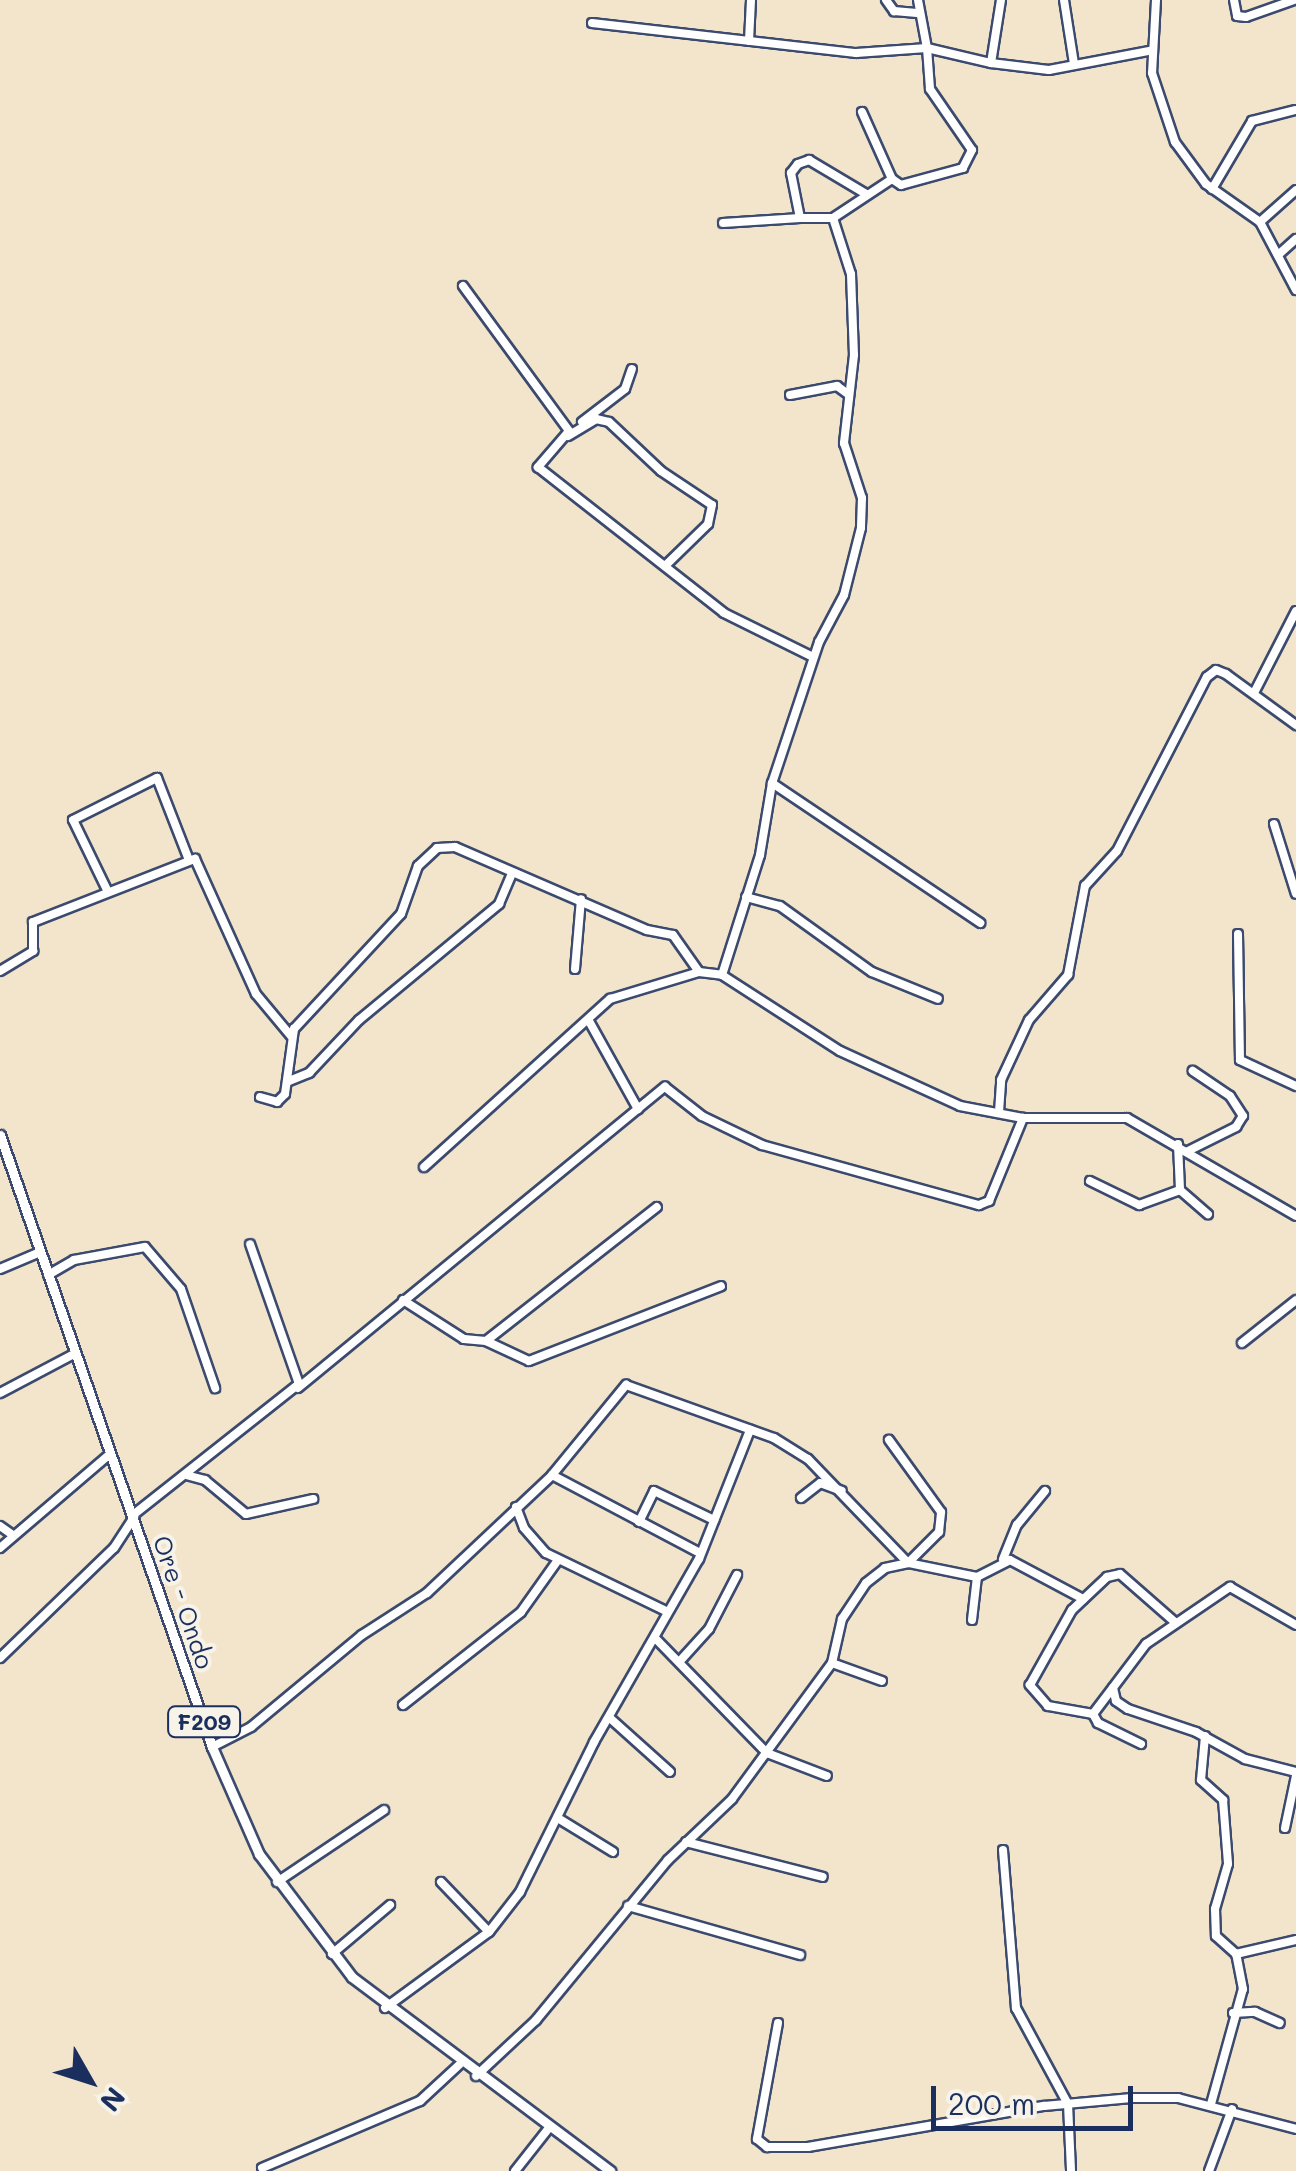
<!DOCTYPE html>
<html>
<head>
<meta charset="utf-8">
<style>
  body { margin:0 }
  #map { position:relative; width:1296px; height:2171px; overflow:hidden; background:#f2e5cc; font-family:Mali,sans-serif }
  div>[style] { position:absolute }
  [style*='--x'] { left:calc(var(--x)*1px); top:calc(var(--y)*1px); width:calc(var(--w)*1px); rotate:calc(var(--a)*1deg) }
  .roads { filter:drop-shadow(2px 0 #3b4a6e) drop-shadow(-2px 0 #3b4a6e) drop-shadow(0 2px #3b4a6e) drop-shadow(0 -2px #3b4a6e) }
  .minor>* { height:8px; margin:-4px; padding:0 4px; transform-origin:4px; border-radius:4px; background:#fff }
  .major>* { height:9px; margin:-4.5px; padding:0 4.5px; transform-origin:4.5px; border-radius:4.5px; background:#fff }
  span { translate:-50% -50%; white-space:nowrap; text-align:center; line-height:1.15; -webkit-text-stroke:8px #f7f3e8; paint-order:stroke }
  .shield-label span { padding:2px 8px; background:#f7f3e8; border:2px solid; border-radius:8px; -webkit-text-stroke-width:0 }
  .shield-label { font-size:22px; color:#1b2f5e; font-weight:700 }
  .street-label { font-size:25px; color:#1b2f5e }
  .north { position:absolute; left:40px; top:2031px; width:100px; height:100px; -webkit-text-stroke:8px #f7f3e8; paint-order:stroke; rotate:129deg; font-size:28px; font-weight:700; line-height:40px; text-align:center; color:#1b2f5e }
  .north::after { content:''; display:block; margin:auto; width:35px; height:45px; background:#1b2f5e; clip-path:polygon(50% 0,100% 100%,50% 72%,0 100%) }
  .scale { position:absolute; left:931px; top:2086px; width:202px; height:45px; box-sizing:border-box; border:5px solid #1b2f5e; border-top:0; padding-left:12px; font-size:30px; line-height:35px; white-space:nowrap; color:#1b2f5e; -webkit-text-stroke:8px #f7f3e8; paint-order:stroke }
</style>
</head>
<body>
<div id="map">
  <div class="roads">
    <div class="minor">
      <i style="--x:886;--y:0;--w:14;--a:54"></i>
      <i style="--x:894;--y:11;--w:23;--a:5"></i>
      <i style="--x:918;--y:0;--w:49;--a:79.4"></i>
      <i style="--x:927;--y:48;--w:66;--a:13.2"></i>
      <i style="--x:991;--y:63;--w:58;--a:6.9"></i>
      <i style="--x:1049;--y:70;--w:102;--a:-10.8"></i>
      <i style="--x:1064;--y:0;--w:65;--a:81.1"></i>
      <i style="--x:1156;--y:0;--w:73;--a:93.1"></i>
      <i style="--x:1152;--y:73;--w:73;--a:71.6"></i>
      <i style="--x:1175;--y:142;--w:52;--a:53.6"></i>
      <i style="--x:1206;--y:184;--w:66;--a:35.1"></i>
      <i style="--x:1260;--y:222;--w:77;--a:62.1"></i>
      <i style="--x:1234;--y:0;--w:16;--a:79"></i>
      <i style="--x:1237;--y:16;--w:9;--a:6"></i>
      <i style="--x:1246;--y:17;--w:51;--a:-19.5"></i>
      <i style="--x:592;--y:23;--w:266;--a:6.5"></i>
      <i style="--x:856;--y:53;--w:71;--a:-4"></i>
      <i style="--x:927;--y:48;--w:41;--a:85.8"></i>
      <i style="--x:930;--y:89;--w:74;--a:55.5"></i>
      <i style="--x:972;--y:150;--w:20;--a:117"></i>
      <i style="--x:963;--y:168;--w:64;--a:164.7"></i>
      <i style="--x:901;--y:185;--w:11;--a:-146"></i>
      <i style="--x:892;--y:179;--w:71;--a:146.5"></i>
      <i style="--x:833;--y:218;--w:59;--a:72.2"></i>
      <i style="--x:851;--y:274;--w:81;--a:87.9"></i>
      <i style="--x:854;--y:355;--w:89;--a:96.5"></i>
      <i style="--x:844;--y:443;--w:58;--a:71.9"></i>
      <i style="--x:862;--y:498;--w:30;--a:92"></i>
      <i style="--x:861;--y:528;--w:69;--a:104.2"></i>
      <i style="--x:844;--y:595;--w:53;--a:118"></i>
      <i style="--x:819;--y:642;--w:149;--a:108.4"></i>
      <i style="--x:772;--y:783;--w:251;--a:33.9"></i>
      <i style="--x:749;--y:41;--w:41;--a:-87.2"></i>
      <i style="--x:991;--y:63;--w:64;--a:-81"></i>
      <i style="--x:862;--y:112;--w:73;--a:65.9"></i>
      <i style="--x:1212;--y:189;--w:79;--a:-59.5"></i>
      <i style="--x:1252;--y:121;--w:44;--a:-14.3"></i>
      <i style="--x:833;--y:218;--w:33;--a:180"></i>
      <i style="--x:800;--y:218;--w:46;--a:-101.3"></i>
      <i style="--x:791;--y:173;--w:11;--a:-52"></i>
      <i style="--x:798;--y:164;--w:12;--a:-20"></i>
      <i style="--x:809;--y:160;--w:66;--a:30.8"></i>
      <i style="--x:1260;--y:222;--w:48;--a:-41.6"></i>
      <i style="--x:723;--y:223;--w:77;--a:-3.7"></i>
      <i style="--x:1278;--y:255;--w:24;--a:-42"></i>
      <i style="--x:463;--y:286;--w:180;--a:53.8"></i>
      <i style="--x:569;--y:431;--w:48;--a:130.7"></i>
      <i style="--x:538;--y:467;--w:236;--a:38.1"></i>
      <i style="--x:724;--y:613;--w:99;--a:26.3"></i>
      <i style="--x:790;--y:395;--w:48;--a:-10.8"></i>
      <i style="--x:837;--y:386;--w:14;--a:36"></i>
      <i style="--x:582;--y:422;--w:54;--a:-37.5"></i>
      <i style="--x:625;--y:389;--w:21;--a:-71"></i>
      <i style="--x:568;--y:436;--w:33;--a:-31"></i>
      <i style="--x:596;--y:419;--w:13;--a:13"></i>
      <i style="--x:609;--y:422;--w:71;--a:43.3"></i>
      <i style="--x:661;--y:471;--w:61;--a:33.7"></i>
      <i style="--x:712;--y:505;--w:19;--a:102"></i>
      <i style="--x:708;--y:524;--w:60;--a:135.7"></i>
      <i style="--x:1254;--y:693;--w:92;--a:-62.9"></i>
      <i style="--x:1274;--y:824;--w:73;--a:72.6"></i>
      <i style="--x:108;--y:892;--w:80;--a:-115.9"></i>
      <i style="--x:73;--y:820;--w:94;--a:-26.6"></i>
      <i style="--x:157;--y:778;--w:88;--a:68.7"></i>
      <i style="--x:746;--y:897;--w:35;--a:15"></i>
      <i style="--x:780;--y:906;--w:113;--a:35.7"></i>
      <i style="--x:872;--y:972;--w:71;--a:22.2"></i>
      <i style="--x:1238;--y:934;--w:126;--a:89.1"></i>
      <i style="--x:1240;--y:1060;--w:62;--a:24.9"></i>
      <i style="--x:575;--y:969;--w:70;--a:-85.1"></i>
      <i style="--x:0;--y:971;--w:39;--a:-31"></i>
      <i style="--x:33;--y:951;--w:29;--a:-90"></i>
      <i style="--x:33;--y:922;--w:174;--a:-21.3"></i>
      <i style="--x:195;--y:859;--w:148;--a:65.7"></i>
      <i style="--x:256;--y:994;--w:55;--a:50.2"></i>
      <i style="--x:722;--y:975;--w:126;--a:-72.4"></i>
      <i style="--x:760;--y:855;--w:73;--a:-80.5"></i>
      <i style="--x:589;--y:1021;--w:101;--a:60.9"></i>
      <i style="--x:289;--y:1081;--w:22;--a:-22"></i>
      <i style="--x:309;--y:1073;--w:73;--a:-46.7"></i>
      <i style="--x:359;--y:1020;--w:182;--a:-39.6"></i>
      <i style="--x:499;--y:904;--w:33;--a:-67"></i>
      <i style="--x:260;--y:1097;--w:18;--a:16"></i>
      <i style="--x:277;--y:1102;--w:11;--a:-45"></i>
      <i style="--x:285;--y:1094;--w:66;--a:-82.1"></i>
      <i style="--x:294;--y:1029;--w:157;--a:-47.1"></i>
      <i style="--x:401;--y:914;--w:51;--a:-70.5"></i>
      <i style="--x:418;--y:866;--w:26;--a:-43"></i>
      <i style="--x:437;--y:848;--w:18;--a:-3"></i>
      <i style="--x:455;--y:847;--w:209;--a:23.4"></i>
      <i style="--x:647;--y:930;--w:26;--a:11"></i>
      <i style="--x:673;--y:935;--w:45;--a:54.9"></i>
      <i style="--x:999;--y:1112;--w:32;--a:-86"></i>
      <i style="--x:1001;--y:1080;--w:66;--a:-65"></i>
      <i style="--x:1029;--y:1020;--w:60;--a:-49.1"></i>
      <i style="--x:1068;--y:975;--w:91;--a:-79.2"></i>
      <i style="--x:1085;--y:886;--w:47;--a:-47.6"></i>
      <i style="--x:1117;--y:851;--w:196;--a:-62.7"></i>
      <i style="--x:1207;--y:677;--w:11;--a:-38"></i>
      <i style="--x:1216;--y:670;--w:11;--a:22"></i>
      <i style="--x:1226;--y:674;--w:87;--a:36.1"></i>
      <i style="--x:1178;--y:1144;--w:46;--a:87.5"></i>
      <i style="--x:1180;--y:1190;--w:37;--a:41"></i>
      <i style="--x:1188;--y:1151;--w:54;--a:-26.6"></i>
      <i style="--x:1236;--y:1127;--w:13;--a:-58"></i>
      <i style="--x:1243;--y:1116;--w:24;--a:-123"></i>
      <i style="--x:1230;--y:1096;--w:45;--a:-146"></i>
      <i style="--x:424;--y:1167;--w:251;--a:-42.1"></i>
      <i style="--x:610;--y:999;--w:93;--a:-16.9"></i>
      <i style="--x:699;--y:972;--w:23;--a:7"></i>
      <i style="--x:722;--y:975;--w:140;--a:32.8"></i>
      <i style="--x:840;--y:1051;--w:132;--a:24.6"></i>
      <i style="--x:960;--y:1106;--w:64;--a:10.8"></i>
      <i style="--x:1023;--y:1118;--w:104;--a:0"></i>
      <i style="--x:1127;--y:1118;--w:195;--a:30.1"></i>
      <i style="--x:1090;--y:1181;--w:55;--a:26.1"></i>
      <i style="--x:1139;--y:1205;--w:44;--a:-20.1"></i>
      <i style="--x:0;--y:1269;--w:43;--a:-23"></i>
      <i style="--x:48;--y:1275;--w:30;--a:-30"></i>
      <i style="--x:74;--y:1260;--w:72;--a:-10.4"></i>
      <i style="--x:145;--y:1247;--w:55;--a:49.4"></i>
      <i style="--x:181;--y:1289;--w:105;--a:71"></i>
      <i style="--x:403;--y:1300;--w:72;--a:32.6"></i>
      <i style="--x:464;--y:1339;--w:22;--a:5"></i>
      <i style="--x:486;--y:1341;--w:217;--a:-38.1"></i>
      <i style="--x:486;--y:1341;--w:47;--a:24.9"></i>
      <i style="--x:529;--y:1361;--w:206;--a:-21.3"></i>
      <i style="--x:1242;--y:1343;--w:69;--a:-38.5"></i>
      <i style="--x:298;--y:1388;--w:475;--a:-39.4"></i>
      <i style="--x:665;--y:1087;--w:47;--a:38.1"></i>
      <i style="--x:702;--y:1116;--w:67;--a:25.8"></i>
      <i style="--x:762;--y:1145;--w:225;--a:15.5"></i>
      <i style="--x:979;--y:1205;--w:11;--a:-22"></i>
      <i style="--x:989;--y:1201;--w:90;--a:-67.7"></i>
      <i style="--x:0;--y:1393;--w:86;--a:-27.8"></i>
      <i style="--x:186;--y:1475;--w:20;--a:15"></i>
      <i style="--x:205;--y:1480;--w:53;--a:39.7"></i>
      <i style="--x:246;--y:1514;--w:69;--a:-12.6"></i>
      <i style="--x:552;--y:1475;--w:167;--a:27.8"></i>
      <i style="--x:801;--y:1498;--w:24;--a:-38"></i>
      <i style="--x:820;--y:1483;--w:23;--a:20"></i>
      <i style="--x:516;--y:1507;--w:22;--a:69"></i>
      <i style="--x:524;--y:1528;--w:33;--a:49"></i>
      <i style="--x:546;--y:1553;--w:133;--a:25.8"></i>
      <i style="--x:133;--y:1515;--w:211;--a:-38.3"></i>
      <i style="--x:299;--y:1384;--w:148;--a:-109.3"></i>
      <i style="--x:639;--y:1522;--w:34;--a:-64"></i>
      <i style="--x:654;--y:1491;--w:67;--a:25.8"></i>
      <i style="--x:0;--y:1526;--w:16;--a:35"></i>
      <i style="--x:0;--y:1548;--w:145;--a:-40.5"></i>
      <i style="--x:1003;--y:1559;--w:37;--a:-68"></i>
      <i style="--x:1017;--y:1525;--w:44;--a:-50.5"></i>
      <i style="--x:977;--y:1577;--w:37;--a:-27"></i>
      <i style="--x:1010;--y:1560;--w:83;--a:28.1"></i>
      <i style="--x:972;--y:1620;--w:43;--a:-83.4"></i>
      <i style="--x:657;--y:1640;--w:158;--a:45.8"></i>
      <i style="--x:767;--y:1753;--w:64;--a:21"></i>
      <i style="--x:0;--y:1658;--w:158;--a:-44"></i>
      <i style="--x:114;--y:1548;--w:37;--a:-57"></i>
      <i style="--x:680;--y:1661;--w:43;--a:-47.8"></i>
      <i style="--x:709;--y:1629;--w:61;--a:-62.6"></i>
      <i style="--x:832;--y:1663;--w:53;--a:19.8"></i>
      <i style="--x:1113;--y:1688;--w:13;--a:77"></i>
      <i style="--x:1116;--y:1701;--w:14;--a:34"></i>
      <i style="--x:1128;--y:1709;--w:72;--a:18.7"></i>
      <i style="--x:1196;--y:1732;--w:56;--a:28.9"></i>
      <i style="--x:1245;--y:1759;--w:53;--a:14.3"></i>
      <i style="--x:403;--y:1705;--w:150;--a:-38.2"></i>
      <i style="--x:521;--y:1612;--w:64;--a:-54.6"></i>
      <i style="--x:1093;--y:1714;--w:46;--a:-169.9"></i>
      <i style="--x:1048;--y:1706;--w:28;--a:-131"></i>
      <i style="--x:1030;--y:1685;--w:86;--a:-60.8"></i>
      <i style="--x:1072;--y:1610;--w:48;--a:-43.3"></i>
      <i style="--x:1107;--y:1577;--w:13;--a:-13"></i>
      <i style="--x:1120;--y:1574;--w:74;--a:41.2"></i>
      <i style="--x:611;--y:1719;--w:79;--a:41.9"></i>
      <i style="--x:1205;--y:1736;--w:44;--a:95.2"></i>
      <i style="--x:1201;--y:1780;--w:30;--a:42"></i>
      <i style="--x:1223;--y:1800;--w:64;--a:85.5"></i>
      <i style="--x:1228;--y:1864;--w:47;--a:106.1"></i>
      <i style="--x:1215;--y:1909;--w:27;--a:88"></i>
      <i style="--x:1216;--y:1936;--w:27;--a:42"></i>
      <i style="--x:1236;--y:1954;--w:62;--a:-13.1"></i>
      <i style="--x:1141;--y:1744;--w:48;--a:-154"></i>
      <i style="--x:1098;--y:1723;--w:10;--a:-119"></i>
      <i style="--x:1093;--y:1714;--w:88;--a:-52.9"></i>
      <i style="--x:1146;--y:1644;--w:102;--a:-34.2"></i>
      <i style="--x:1230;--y:1587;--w:76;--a:29.9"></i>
      <i style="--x:212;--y:1747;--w:44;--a:-27.1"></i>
      <i style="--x:251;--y:1727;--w:144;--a:-39.7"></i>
      <i style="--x:362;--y:1635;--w:77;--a:-32.9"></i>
      <i style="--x:427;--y:1593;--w:172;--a:-43.3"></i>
      <i style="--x:552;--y:1475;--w:117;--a:-50.6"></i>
      <i style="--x:626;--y:1385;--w:157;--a:19.7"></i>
      <i style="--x:774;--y:1438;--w:40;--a:32"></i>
      <i style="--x:808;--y:1459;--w:144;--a:46.1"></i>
      <i style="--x:908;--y:1563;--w:44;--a:-45"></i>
      <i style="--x:939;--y:1532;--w:20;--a:-84"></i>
      <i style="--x:941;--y:1512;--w:89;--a:-125.8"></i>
      <i style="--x:561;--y:1820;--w:61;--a:31.6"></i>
      <i style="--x:1285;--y:1828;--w:53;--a:-78.1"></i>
      <i style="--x:686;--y:1842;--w:141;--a:14.3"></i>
      <i style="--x:1003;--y:1850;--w:159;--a:85.3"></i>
      <i style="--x:1016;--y:2008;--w:109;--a:61.6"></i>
      <i style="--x:1068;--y:2104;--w:67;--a:87.4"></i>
      <i style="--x:277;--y:1882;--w:129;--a:-33.9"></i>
      <i style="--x:441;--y:1882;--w:69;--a:46.2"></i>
      <i style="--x:628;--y:1906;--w:179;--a:15.9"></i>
      <i style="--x:332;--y:1954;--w:76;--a:-40.2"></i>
      <i style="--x:385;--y:2008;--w:129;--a:-36.2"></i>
      <i style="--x:489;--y:1932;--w:51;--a:-52.2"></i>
      <i style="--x:520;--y:1892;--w:167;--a:-63.7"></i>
      <i style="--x:594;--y:1742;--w:211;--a:-60.2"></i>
      <i style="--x:699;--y:1559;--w:139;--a:-68.4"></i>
      <i style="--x:1233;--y:2013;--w:22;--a:-3"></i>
      <i style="--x:1255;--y:2012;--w:27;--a:24"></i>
      <i style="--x:778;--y:2023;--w:118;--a:100.3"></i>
      <i style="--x:757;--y:2139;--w:13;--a:39"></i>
      <i style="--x:767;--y:2147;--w:41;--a:0"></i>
      <i style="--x:808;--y:2147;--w:240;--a:-9.9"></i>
      <i style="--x:1044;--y:2106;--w:88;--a:-5.2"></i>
      <i style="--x:1132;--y:2098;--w:46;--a:0"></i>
      <i style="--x:1178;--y:2098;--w:122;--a:14.7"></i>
      <i style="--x:476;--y:2076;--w:82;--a:-43"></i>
      <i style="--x:536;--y:2020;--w:207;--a:-50.5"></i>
      <i style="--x:668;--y:1860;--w:88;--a:-43.6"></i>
      <i style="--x:732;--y:1799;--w:169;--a:-53.7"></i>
      <i style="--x:832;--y:1663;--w:45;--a:-77.2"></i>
      <i style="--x:842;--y:1619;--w:43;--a:-56.3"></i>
      <i style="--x:866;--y:1583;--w:24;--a:-38"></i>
      <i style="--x:885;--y:1568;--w:24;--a:-12"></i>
      <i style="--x:908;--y:1563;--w:70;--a:11.5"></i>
      <i style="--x:1211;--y:2104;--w:119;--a:-74.5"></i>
      <i style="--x:1243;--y:1989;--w:36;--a:-101"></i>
      <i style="--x:262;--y:2168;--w:172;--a:-23"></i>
      <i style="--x:420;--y:2101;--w:54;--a:-42.8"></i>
      <i style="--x:515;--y:2171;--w:55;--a:-51.7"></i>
      <i style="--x:1209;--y:2171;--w:66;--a:-69.6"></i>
    </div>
    <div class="major">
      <i style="--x:0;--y:1135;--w:648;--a:70.89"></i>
      <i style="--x:212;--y:1747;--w:117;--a:66.3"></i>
      <i style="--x:259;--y:1854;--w:154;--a:52.9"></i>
      <i style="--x:352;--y:1977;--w:323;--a:36.9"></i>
    </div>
  </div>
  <div class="shield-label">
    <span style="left:204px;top:1722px">F209</span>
  </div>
  <div class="street-label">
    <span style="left:184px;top:1602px;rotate:71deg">Ore - Ondo</span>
  </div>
  <div class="north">N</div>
  <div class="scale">200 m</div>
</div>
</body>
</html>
